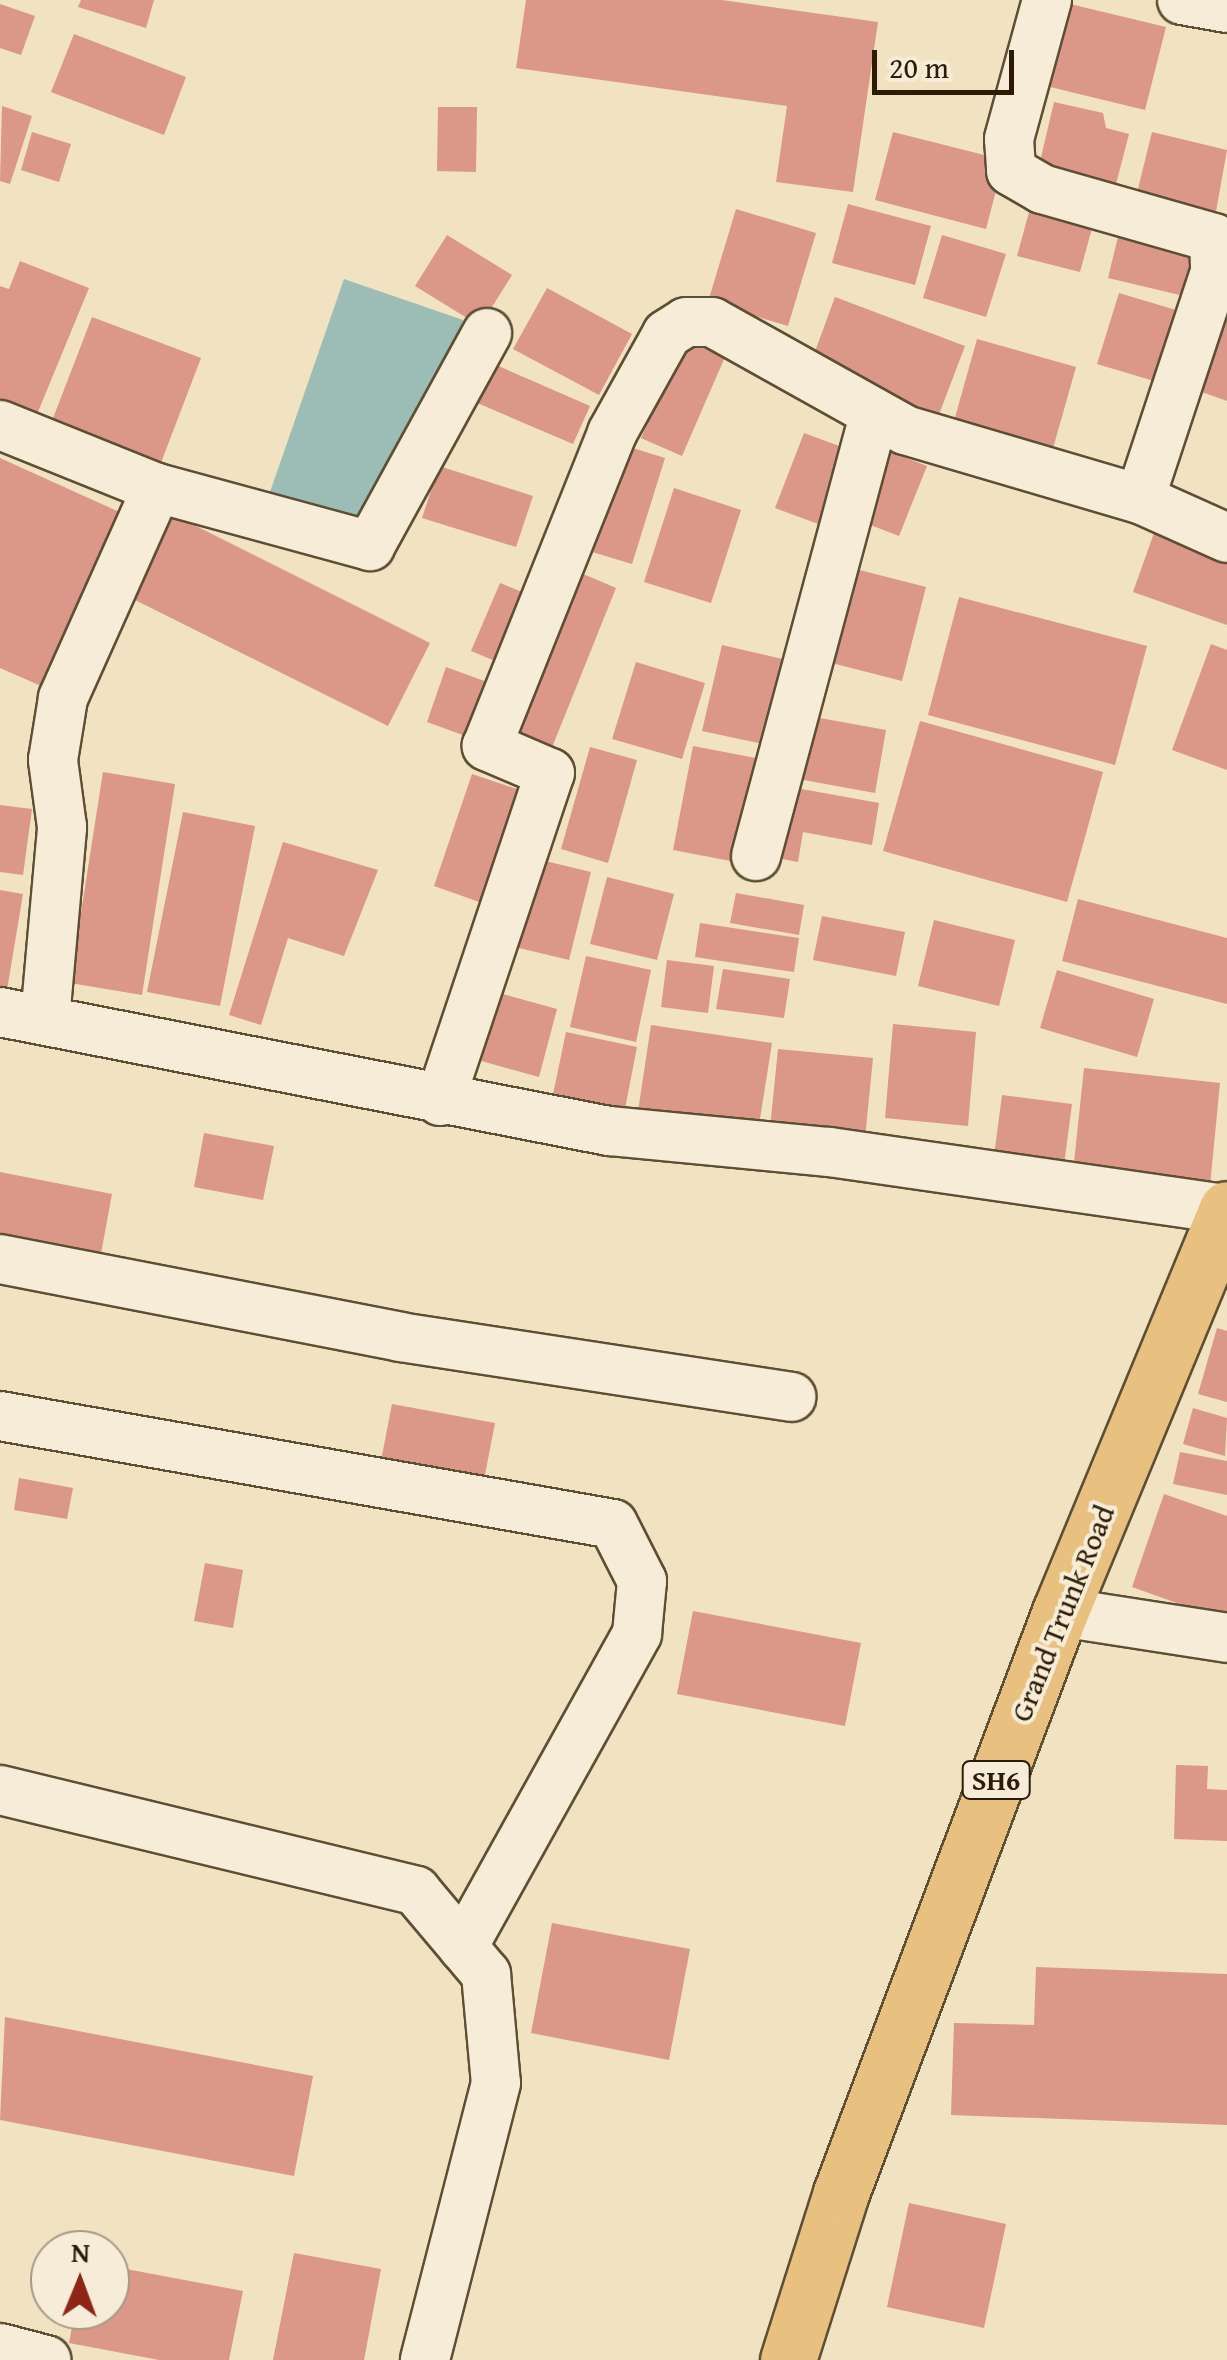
<!DOCTYPE html>
<html>
<head>
<meta charset="utf-8">
<style>
  body { margin:0 }
  #map { position:relative; width:1227px; height:2360px; overflow:hidden; background:#f1e2c1; font-family:"Gentium Book Plus",serif }
  div>[style] { position:absolute }
  [style*='--x'] { left:calc(var(--x)*1px); top:calc(var(--y)*1px); width:calc(var(--w)*1px); rotate:calc(var(--a)*1deg) }
  .water>* { inset:0; background:#9bbdb5 }
  .building>* { inset:0; background:#db9788 }
  .roads { filter:drop-shadow(2px 0 #5e4e34) drop-shadow(-2px 0 #5e4e34) drop-shadow(0 2px #5e4e34) drop-shadow(0 -2px #5e4e34) }
  .minor>* { height:48px; margin:-24px; padding:0 24px; transform-origin:24px; border-radius:24px; background:#f6ecd7 }
  .primary>* { height:55px; margin:-27.5px; padding:0 27.5px; transform-origin:27.5px; border-radius:27.5px; background:#e8c180 }
  span { translate:-50% -50%; white-space:nowrap; text-align:center; line-height:1.15; -webkit-text-stroke:8px #f6ecd7; paint-order:stroke }
  .shield-label span { padding:2px 8px; background:#f6ecd7; border:2px solid; border-radius:8px; -webkit-text-stroke-width:0 }
  .shield-label { font-size:28px; color:#2d1c05; font-weight:700 }
  .street-label { font-size:30px; color:#2d1c05 }
  .north { position:absolute; left:30px; top:2230px; width:100px; height:100px; box-sizing:border-box; background:#f6ecd7; border:2px solid #a69983; border-radius:50%; rotate:1deg; font-size:28px; font-weight:700; line-height:40px; text-align:center; color:#2d1c05 }
  .north::after { content:''; display:block; margin:auto; width:35px; height:45px; background:#8f2418; clip-path:polygon(50% 0,100% 100%,50% 72%,0 100%) }
  .scale { position:absolute; left:872px; top:50px; width:142px; height:45px; box-sizing:border-box; border:5px solid #2d1c05; border-top:0; padding-left:12px; font-size:30px; line-height:35px; white-space:nowrap; color:#2d1c05; -webkit-text-stroke:8px #f6ecd7; paint-order:stroke }
</style>
</head>
<body>
<div id="map">
  <div class="water">
    <i style="clip-path:polygon(344px 279px,463px 320px,405px 497px,359px 532px,261px 518px)"></i>
  </div>
  <div class="building">
    <i style="clip-path:polygon(81px 0,154px 0,146px 28px,78px 7px)"></i>
    <i style="clip-path:polygon(526px 0,722px 0,878px 22px,853px 192px,776px 182px,787px 106px,516px 68px)"></i>
    <i style="clip-path:polygon(1066px 3px,1166px 27px,1145px 110px,1046px 86px)"></i>
    <i style="clip-path:polygon(0 4px,35px 16px,21px 55px,0 48px)"></i>
    <i style="clip-path:polygon(74px 34px,186px 77px,164px 135px,51px 92px)"></i>
    <i style="clip-path:polygon(1054px 102px,1103px 113px,1106px 128px,1129px 134px,1115px 188px,1038px 170px)"></i>
    <i style="clip-path:polygon(2px 106px,32px 116px,10px 184px,0 181px)"></i>
    <i style="clip-path:polygon(438px 107px,477px 107px,476px 172px,437px 171px)"></i>
    <i style="clip-path:polygon(32px 132px,71px 144px,59px 182px,21px 170px)"></i>
    <i style="clip-path:polygon(893px 132px,1004px 160px,986px 229px,875px 200px)"></i>
    <i style="clip-path:polygon(1152px 132px,1227px 150px,1215px 217px,1136px 197px)"></i>
    <i style="clip-path:polygon(848px 204px,931px 226px,915px 285px,832px 263px)"></i>
    <i style="clip-path:polygon(1031px 205px,1094px 221px,1080px 272px,1017px 256px)"></i>
    <i style="clip-path:polygon(736px 209px,816px 233px,788px 326px,708px 302px)"></i>
    <i style="clip-path:polygon(1122px 220px,1199px 239px,1184px 296px,1108px 278px)"></i>
    <i style="clip-path:polygon(447px 235px,512px 275px,480px 326px,415px 286px)"></i>
    <i style="clip-path:polygon(942px 235px,1006px 254px,986px 317px,923px 298px)"></i>
    <i style="clip-path:polygon(20px 261px,89px 288px,33px 424px,0 411px,0 286px,9px 289px)"></i>
    <i style="clip-path:polygon(547px 288px,632px 334px,599px 395px,513px 349px)"></i>
    <i style="clip-path:polygon(1119px 293px,1186px 313px,1164px 384px,1097px 364px)"></i>
    <i style="clip-path:polygon(835px 297px,965px 346px,935px 425px,806px 376px)"></i>
    <i style="clip-path:polygon(1227px 299px,1227px 401px,1185px 386px)"></i>
    <i style="clip-path:polygon(92px 317px,201px 358px,154px 481px,45px 439px)"></i>
    <i style="clip-path:polygon(688px 333px,728px 350px,682px 456px,641px 438px)"></i>
    <i style="clip-path:polygon(977px 339px,1076px 367px,1048px 466px,949px 439px)"></i>
    <i style="clip-path:polygon(478px 357px,590px 406px,573px 444px,461px 396px)"></i>
    <i style="clip-path:polygon(804px 433px,850px 450px,821px 525px,775px 508px)"></i>
    <i style="clip-path:polygon(623px 445px,665px 458px,632px 564px,589px 551px)"></i>
    <i style="clip-path:polygon(877px 447px,927px 466px,899px 536px,850px 517px)"></i>
    <i style="clip-path:polygon(0 458px,126px 515px,48px 689px,0 668px)"></i>
    <i style="clip-path:polygon(439px 466px,533px 496px,516px 547px,422px 518px)"></i>
    <i style="clip-path:polygon(674px 488px,741px 510px,711px 603px,644px 582px)"></i>
    <i style="clip-path:polygon(170px 513px,430px 643px,388px 726px,129px 597px)"></i>
    <i style="clip-path:polygon(1154px 533px,1227px 559px,1227px 625px,1133px 592px)"></i>
    <i style="clip-path:polygon(844px 566px,926px 587px,902px 681px,820px 660px)"></i>
    <i style="clip-path:polygon(574px 570px,616px 588px,549px 755px,513px 738px)"></i>
    <i style="clip-path:polygon(500px 583px,534px 597px,505px 665px,471px 651px)"></i>
    <i style="clip-path:polygon(959px 597px,1147px 646px,1115px 765px,928px 715px)"></i>
    <i style="clip-path:polygon(1211px 644px,1227px 650px,1227px 770px,1172px 750px)"></i>
    <i style="clip-path:polygon(722px 645px,787px 660px,768px 745px,702px 731px)"></i>
    <i style="clip-path:polygon(636px 662px,705px 683px,682px 759px,612px 739px)"></i>
    <i style="clip-path:polygon(446px 667px,498px 686px,479px 741px,427px 722px)"></i>
    <i style="clip-path:polygon(798px 714px,886px 730px,875px 793px,787px 777px)"></i>
    <i style="clip-path:polygon(920px 721px,1103px 772px,1067px 902px,883px 851px)"></i>
    <i style="clip-path:polygon(693px 746px,761px 759px,741px 863px,673px 850px)"></i>
    <i style="clip-path:polygon(590px 747px,637px 760px,608px 863px,561px 849px)"></i>
    <i style="clip-path:polygon(103px 772px,175px 784px,142px 995px,70px 983px)"></i>
    <i style="clip-path:polygon(472px 774px,523px 791px,485px 904px,434px 886px)"></i>
    <i style="clip-path:polygon(785px 786px,879px 803px,872px 845px,803px 832px,798px 862px,772px 857px)"></i>
    <i style="clip-path:polygon(0 805px,32px 809px,23px 875px,0 872px)"></i>
    <i style="clip-path:polygon(183px 812px,255px 826px,220px 1006px,147px 992px)"></i>
    <i style="clip-path:polygon(283px 842px,378px 870px,344px 956px,288px 938px,261px 1025px,229px 1015px)"></i>
    <i style="clip-path:polygon(537px 859px,591px 872px,569px 960px,515px 947px)"></i>
    <i style="clip-path:polygon(607px 877px,674px 894px,657px 960px,590px 944px)"></i>
    <i style="clip-path:polygon(0 890px,23px 894px,5px 1002px,0 1001px)"></i>
    <i style="clip-path:polygon(736px 893px,804px 905px,799px 935px,730px 923px)"></i>
    <i style="clip-path:polygon(1078px 899px,1227px 938px,1227px 1004px,1062px 961px)"></i>
    <i style="clip-path:polygon(822px 916px,905px 932px,896px 976px,813px 960px)"></i>
    <i style="clip-path:polygon(934px 920px,1015px 940px,999px 1006px,918px 986px)"></i>
    <i style="clip-path:polygon(700px 923px,799px 938px,794px 972px,695px 957px)"></i>
    <i style="clip-path:polygon(586px 956px,651px 970px,636px 1042px,570px 1027px)"></i>
    <i style="clip-path:polygon(667px 960px,714px 966px,708px 1013px,661px 1007px)"></i>
    <i style="clip-path:polygon(723px 969px,790px 979px,784px 1018px,716px 1009px)"></i>
    <i style="clip-path:polygon(1057px 970px,1154px 999px,1137px 1057px,1040px 1028px)"></i>
    <i style="clip-path:polygon(485px 989px,557px 1009px,539px 1077px,467px 1057px)"></i>
    <i style="clip-path:polygon(893px 1024px,976px 1032px,968px 1126px,885px 1118px)"></i>
    <i style="clip-path:polygon(651px 1025px,772px 1043px,756px 1144px,636px 1125px)"></i>
    <i style="clip-path:polygon(566px 1032px,637px 1047px,623px 1119px,551px 1104px)"></i>
    <i style="clip-path:polygon(778px 1049px,873px 1058px,864px 1148px,769px 1138px)"></i>
    <i style="clip-path:polygon(1084px 1068px,1220px 1083px,1210px 1186px,1073px 1172px)"></i>
    <i style="clip-path:polygon(1002px 1095px,1072px 1104px,1064px 1165px,994px 1156px)"></i>
    <i style="clip-path:polygon(204px 1133px,274px 1146px,263px 1200px,194px 1187px)"></i>
    <i style="clip-path:polygon(0 1172px,112px 1194px,100px 1259px,0 1240px)"></i>
    <i style="clip-path:polygon(1217px 1328px,1227px 1331px,1227px 1402px,1198px 1394px)"></i>
    <i style="clip-path:polygon(392px 1404px,495px 1423px,483px 1485px,380px 1466px)"></i>
    <i style="clip-path:polygon(1193px 1408px,1227px 1418px,1225px 1456px,1183px 1444px)"></i>
    <i style="clip-path:polygon(1180px 1452px,1227px 1461px,1227px 1495px,1173px 1484px)"></i>
    <i style="clip-path:polygon(19px 1478px,73px 1488px,67px 1519px,14px 1510px)"></i>
    <i style="clip-path:polygon(1164px 1494px,1227px 1516px,1227px 1621px,1132px 1587px)"></i>
    <i style="clip-path:polygon(205px 1563px,243px 1570px,233px 1628px,194px 1621px)"></i>
    <i style="clip-path:polygon(693px 1611px,861px 1643px,845px 1726px,677px 1694px)"></i>
    <i style="clip-path:polygon(1176px 1765px,1208px 1766px,1207px 1789px,1227px 1790px,1227px 1841px,1174px 1839px)"></i>
    <i style="clip-path:polygon(552px 1923px,690px 1949px,669px 2060px,531px 2033px)"></i>
    <i style="clip-path:polygon(1036px 1967px,1227px 1974px,1227px 2125px,951px 2115px,954px 2023px,1034px 2025px)"></i>
    <i style="clip-path:polygon(5px 2017px,313px 2076px,294px 2176px,0 2120px)"></i>
    <i style="clip-path:polygon(909px 2203px,1006px 2224px,984px 2328px,887px 2307px)"></i>
    <i style="clip-path:polygon(294px 2253px,381px 2269px,364px 2360px,273px 2360px)"></i>
    <i style="clip-path:polygon(110px 2266px,243px 2291px,229px 2360px,159px 2360px,69px 2343px,75px 2310px,110px 2310px)"></i>
  </div>
  <div class="roads">
    <div class="minor">
      <i style="--x:1047;--y:0;--w:144;--a:105.3"></i>
      <i style="--x:1009;--y:139;--w:32;--a:86"></i>
      <i style="--x:1011;--y:171;--w:36;--a:30"></i>
      <i style="--x:1042;--y:189;--w:179;--a:15.9"></i>
      <i style="--x:1214;--y:238;--w:34;--a:88"></i>
      <i style="--x:1215;--y:272;--w:239;--a:108.3"></i>
      <i style="--x:1182;--y:0;--w:46;--a:10.1"></i>
      <i style="--x:0;--y:425;--w:169;--a:21.9"></i>
      <i style="--x:157;--y:488;--w:221;--a:15.2"></i>
      <i style="--x:370;--y:546;--w:243;--a:-61.2"></i>
      <i style="--x:756;--y:856;--w:457;--a:-75"></i>
      <i style="--x:0;--y:1012;--w:621;--a:11.06"></i>
      <i style="--x:609;--y:1131;--w:221;--a:5.5"></i>
      <i style="--x:829;--y:1152;--w:402;--a:8.2"></i>
      <i style="--x:45;--y:1019;--w:193;--a:-84.9"></i>
      <i style="--x:62;--y:827;--w:68;--a:-97.7"></i>
      <i style="--x:53;--y:760;--w:63;--a:-80.8"></i>
      <i style="--x:63;--y:698;--w:230;--a:-65.9"></i>
      <i style="--x:440;--y:1101;--w:346;--a:-71.5"></i>
      <i style="--x:550;--y:773;--w:69;--a:-156.8"></i>
      <i style="--x:487;--y:746;--w:337;--a:-68.2"></i>
      <i style="--x:612;--y:433;--w:113;--a:-60.9"></i>
      <i style="--x:667;--y:334;--w:22;--a:-32"></i>
      <i style="--x:686;--y:322;--w:26;--a:0"></i>
      <i style="--x:712;--y:322;--w:221;--a:29.2"></i>
      <i style="--x:905;--y:430;--w:245;--a:16.4"></i>
      <i style="--x:1140;--y:499;--w:95;--a:24.1"></i>
      <i style="--x:0;--y:1259;--w:408;--a:11"></i>
      <i style="--x:400;--y:1337;--w:396;--a:8.7"></i>
      <i style="--x:0;--y:1416;--w:622;--a:9.99"></i>
      <i style="--x:613;--y:1524;--w:64;--a:63"></i>
      <i style="--x:642;--y:1581;--w:53;--a:95.4"></i>
      <i style="--x:637;--y:1634;--w:358;--a:119.1"></i>
      <i style="--x:1060;--y:1612;--w:169;--a:8.8"></i>
      <i style="--x:0;--y:1790;--w:428;--a:13.6"></i>
      <i style="--x:416;--y:1891;--w:109;--a:49.9"></i>
      <i style="--x:486;--y:1974;--w:109;--a:84.8"></i>
      <i style="--x:496;--y:2083;--w:286;--a:104.4"></i>
      <i style="--x:0;--y:2348;--w:48;--a:14.6"></i>
    </div>
    <div class="primary">
      <i style="--x:788;--y:2360;--w:175;--a:-72.4"></i>
      <i style="--x:841;--y:2193;--w:621;--a:-69.35"></i>
      <i style="--x:1060;--y:1612;--w:436;--a:-67.5"></i>
    </div>
  </div>
  <div class="shield-label">
    <span style="left:996px;top:1780px">SH6</span>
  </div>
  <div class="street-label">
    <span style="left:1062px;top:1613px;rotate:-68deg">Grand Trunk Road</span>
  </div>
  <div class="north">N</div>
  <div class="scale">20 m</div>
</div>
</body>
</html>
